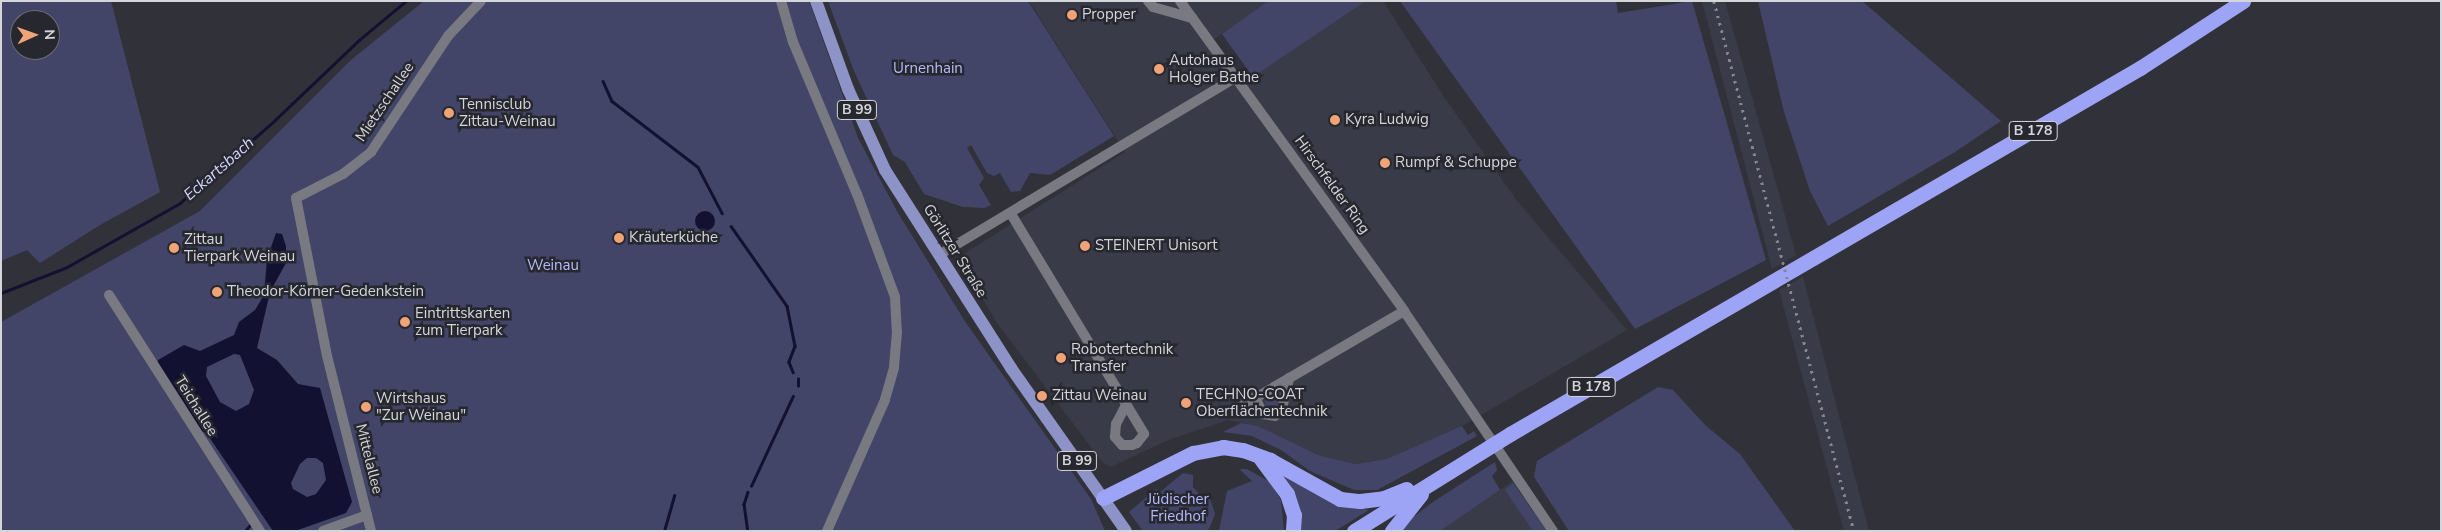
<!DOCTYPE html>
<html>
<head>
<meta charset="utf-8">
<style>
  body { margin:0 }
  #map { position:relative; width:2442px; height:532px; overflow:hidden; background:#313239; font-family:"Nunito Sans",sans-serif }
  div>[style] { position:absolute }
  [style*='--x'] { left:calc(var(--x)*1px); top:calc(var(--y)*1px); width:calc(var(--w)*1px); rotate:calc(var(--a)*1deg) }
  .built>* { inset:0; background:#3a3b48 }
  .green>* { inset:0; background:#424567 }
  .water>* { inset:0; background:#121131 }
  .round { border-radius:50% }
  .stream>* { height:2.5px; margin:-1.25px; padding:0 1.25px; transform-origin:1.25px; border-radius:1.25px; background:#121131 }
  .minor>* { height:10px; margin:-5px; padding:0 5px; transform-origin:5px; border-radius:5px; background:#787981 }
  .major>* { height:12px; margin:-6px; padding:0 6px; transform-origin:6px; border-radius:6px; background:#8e93c7 }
  .highway>* { height:15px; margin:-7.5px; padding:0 7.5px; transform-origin:7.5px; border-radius:7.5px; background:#9da4f6 }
  .rail>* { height:2.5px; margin-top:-1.25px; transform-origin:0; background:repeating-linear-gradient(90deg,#86878c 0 2.5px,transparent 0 7.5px) }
  .dots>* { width:14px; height:14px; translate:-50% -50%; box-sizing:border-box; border:2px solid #27282f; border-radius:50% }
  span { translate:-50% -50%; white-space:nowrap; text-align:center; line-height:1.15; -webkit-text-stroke:5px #27282f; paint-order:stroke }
  .shield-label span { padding:1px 4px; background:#27282f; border:1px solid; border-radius:4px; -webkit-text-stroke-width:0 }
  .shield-label { font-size:14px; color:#d5d6da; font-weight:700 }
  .poi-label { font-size:15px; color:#d5d6da }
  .left { translate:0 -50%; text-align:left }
  .park-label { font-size:15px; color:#b5bcfb }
  .street-label { font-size:15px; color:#d5d6da }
  .water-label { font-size:16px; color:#d2d7fe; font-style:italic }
  .frame { position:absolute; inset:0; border:2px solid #d5d6da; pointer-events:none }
  .north { position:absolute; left:10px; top:10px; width:50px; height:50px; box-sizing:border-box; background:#27282f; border:1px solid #6d6e73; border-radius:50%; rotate:88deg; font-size:14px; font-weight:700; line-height:20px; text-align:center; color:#d5d6da }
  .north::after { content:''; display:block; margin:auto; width:18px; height:22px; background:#efa377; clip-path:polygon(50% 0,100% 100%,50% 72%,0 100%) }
</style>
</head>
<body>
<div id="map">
  <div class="built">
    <i style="clip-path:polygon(1029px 1px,1268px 1px,1206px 45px,1237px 88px,1366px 1px,1383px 1px,1444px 97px,1517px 201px,1627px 330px,1450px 433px,1387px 459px,1355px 464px,1318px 455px,1258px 426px,1228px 420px,1168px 440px,1111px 467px,1103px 463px,997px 323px,959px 257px,1125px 152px)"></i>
    <i style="clip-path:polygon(1702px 1px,1725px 1px,1796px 255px,1772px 269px)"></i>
    <i style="clip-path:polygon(1803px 277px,1853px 470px,1869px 531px,1844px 531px,1779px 290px)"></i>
    <i style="clip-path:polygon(1513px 481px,1546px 531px,1440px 531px)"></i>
  </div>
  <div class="green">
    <i style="clip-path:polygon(evenodd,1px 1px,111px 1px,160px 192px,100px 225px,40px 263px,27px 250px,1px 261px,1px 1px,20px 20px,50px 20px,50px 50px,20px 50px,20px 20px)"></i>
    <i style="clip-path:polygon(424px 1px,809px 1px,858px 138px,898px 213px,966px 323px,1091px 499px,1105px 531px,1px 531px,1px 322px,200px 211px,351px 60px)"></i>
    <i style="clip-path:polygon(828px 1px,1028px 1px,1114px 136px,1050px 175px,1030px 173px,1020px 191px,1011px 192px,1000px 173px,994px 176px,987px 173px,971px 145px,967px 148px,984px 178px,979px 185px,991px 205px,985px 208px,963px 207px,924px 194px,905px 162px,893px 155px,854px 71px)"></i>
    <i style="clip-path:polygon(1268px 1px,1366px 1px,1253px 77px,1222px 34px)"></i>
    <i style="clip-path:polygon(1400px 1px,1616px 1px,1618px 13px,1692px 1px,1766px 260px,1635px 329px)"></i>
    <i style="clip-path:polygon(1758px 1px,1862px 1px,2001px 121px,1955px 152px,1828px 226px,1810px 191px,1784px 112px)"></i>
    <i style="clip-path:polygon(1658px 387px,1673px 390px,1705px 425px,1740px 454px,1795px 531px,1569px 531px,1534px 477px,1537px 461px)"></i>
    <i style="clip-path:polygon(1276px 392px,1278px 406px,1275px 409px,1266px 409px,1265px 400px)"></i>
    <i style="clip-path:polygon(1241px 423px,1258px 426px,1318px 455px,1355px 464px,1387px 459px,1462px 426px,1468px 435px,1474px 431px,1477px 436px,1377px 490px,1354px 490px,1310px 471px,1281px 450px,1252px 436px,1223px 432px)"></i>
    <i style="clip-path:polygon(1495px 462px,1497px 470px,1492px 476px,1500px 490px,1440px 531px,1403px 531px,1408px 521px,1433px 502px)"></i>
    <i style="clip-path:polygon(1239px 469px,1247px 469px,1272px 483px,1281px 501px,1284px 531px,1219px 531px,1227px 491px,1252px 481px)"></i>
    <i style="clip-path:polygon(1183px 473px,1193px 475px,1193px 487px,1203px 498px,1209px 495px,1215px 514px,1210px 527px,1207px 531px,1143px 531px,1129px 512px,1156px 489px,1160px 492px)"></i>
    <i style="clip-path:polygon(1281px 473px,1325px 499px,1369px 510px,1335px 531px,1299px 531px,1292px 490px)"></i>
    <i style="clip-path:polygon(1513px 483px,1547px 531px,1533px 531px,1505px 490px)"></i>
  </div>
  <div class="water">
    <i class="round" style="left:695px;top:211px;width:20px;height:20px"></i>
    <i style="clip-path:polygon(evenodd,276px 233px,282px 234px,286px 246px,286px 263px,270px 292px,257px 348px,277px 360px,298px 384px,320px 388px,352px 502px,346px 513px,295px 531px,273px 531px,207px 434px,198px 429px,157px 366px,158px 360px,184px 345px,200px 351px,234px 335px,239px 322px,255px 310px,264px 295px,267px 259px,276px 233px,234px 354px,240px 355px,254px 390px,249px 404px,236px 411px,220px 402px,206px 376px,207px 367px,234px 354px,276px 233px,307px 458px,316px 458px,323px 463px,326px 480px,316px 494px,307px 497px,293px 489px,291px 483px,300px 464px,307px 458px)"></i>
  </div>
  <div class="stream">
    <i style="--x:603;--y:81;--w:22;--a:66"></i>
    <i style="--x:612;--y:101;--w:108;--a:37.5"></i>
    <i style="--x:698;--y:167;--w:52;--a:62.4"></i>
    <i style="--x:731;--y:226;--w:98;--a:55"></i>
    <i style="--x:787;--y:306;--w:41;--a:78.7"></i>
    <i style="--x:795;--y:346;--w:17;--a:111"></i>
    <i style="--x:789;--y:362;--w:11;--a:68"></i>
    <i style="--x:1;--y:293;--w:71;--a:-21.5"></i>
    <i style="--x:67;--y:267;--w:130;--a:-29.5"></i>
    <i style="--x:180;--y:203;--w:126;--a:-41.1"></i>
    <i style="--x:275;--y:120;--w:116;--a:-43.6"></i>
    <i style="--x:359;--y:40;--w:61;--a:-39.7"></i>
    <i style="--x:798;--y:386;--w:7;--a:-90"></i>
    <i style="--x:751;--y:486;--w:99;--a:-65"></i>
    <i style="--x:748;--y:492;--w:13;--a:108"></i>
    <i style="--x:744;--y:504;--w:27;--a:82"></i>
    <i style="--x:245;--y:531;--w:8;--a:-50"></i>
    <i style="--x:664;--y:531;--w:37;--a:-74"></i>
  </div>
  <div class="minor">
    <i style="--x:781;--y:1;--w:43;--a:73.7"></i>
    <i style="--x:793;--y:42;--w:165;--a:67.2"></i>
    <i style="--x:857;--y:194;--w:110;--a:69.7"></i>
    <i style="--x:895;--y:297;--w:35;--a:87"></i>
    <i style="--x:897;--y:332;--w:36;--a:95"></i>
    <i style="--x:894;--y:368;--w:33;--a:106"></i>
    <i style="--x:885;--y:400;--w:143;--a:113.9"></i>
    <i style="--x:1148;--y:1;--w:8;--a:50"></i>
    <i style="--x:1153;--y:7;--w:41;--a:15.8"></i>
    <i style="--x:1180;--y:1;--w:382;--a:54.1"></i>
    <i style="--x:1404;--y:311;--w:266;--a:55.9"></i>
    <i style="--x:1011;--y:214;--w:257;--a:58.8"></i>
    <i style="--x:1144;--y:434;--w:11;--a:128"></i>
    <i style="--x:1137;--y:443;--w:5;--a:158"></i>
    <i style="--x:1132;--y:445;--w:10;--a:180"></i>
    <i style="--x:1122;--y:445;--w:11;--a:-131"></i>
    <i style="--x:1115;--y:437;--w:13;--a:-86"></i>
    <i style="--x:1116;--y:424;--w:21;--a:-62"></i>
    <i style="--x:939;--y:255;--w:347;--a:-30.9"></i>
    <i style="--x:109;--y:295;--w:280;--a:57.4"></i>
    <i style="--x:1255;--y:397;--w:19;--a:65"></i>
    <i style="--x:1263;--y:414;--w:12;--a:9"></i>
    <i style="--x:1275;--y:416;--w:10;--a:-45"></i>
    <i style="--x:1282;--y:409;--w:32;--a:-77"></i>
    <i style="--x:1233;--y:411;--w:198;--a:-30.3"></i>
    <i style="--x:323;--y:531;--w:47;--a:-20"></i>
    <i style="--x:371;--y:531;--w:180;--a:-104.1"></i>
    <i style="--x:327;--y:356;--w:161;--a:-101.1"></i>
    <i style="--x:296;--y:198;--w:53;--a:-27.1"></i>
    <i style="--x:343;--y:174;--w:36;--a:-38"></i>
    <i style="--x:371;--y:152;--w:139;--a:-56.4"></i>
    <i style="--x:448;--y:36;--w:48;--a:-46.7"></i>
  </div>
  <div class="major">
    <i style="--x:816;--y:1;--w:94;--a:70"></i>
    <i style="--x:848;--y:89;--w:89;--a:65.4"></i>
    <i style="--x:885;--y:170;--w:235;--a:57.5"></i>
    <i style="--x:1011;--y:368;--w:199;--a:54.8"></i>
  </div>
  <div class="highway">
    <i style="--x:1261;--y:459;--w:44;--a:53.4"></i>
    <i style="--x:1287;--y:494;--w:22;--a:72"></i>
    <i style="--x:1294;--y:515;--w:16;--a:94"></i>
    <i style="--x:1103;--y:498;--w:101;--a:-26.6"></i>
    <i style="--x:1193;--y:453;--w:31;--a:-11"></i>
    <i style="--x:1223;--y:447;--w:20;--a:9"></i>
    <i style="--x:1243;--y:450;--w:29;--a:20"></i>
    <i style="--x:1270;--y:460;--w:80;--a:29.1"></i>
    <i style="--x:1340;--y:499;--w:20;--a:6"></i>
    <i style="--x:1360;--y:501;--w:24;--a:-7"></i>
    <i style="--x:1384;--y:498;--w:24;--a:-22"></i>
    <i style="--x:1354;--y:531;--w:184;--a:-31.9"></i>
    <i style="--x:1510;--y:434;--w:729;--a:-30.15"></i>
    <i style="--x:2140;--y:68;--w:123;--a:-33"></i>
    <i style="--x:1392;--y:531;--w:47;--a:-51.9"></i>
  </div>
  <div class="rail">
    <i style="--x:1714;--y:1;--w:548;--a:75.2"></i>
  </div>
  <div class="dots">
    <i style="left:1072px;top:15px;background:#efa377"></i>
    <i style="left:1159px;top:69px;background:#efa377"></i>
    <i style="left:449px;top:113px;background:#efa377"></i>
    <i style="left:1335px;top:120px;background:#efa377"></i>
    <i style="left:1385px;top:163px;background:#efa377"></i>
    <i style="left:619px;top:238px;background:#efa377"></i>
    <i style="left:1085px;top:246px;background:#efa377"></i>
    <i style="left:174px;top:248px;background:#efa377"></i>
    <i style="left:217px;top:292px;background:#efa377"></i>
    <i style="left:405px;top:322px;background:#efa377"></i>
    <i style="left:1061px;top:358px;background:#efa377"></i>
    <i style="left:1042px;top:396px;background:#efa377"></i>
    <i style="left:1186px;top:403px;background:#efa377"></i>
    <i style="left:366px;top:407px;background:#efa377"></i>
  </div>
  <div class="shield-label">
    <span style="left:857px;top:110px">B 99</span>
    <span style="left:2033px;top:131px">B 178</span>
    <span style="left:1591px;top:387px">B 178</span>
    <span style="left:1077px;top:461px">B 99</span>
  </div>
  <div class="poi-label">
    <span class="left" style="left:1082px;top:15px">Propper</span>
    <span class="left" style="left:1169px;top:69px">Autohaus<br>Holger Bathe</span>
    <span class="left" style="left:459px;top:113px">Tennisclub<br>Zittau-Weinau</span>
    <span class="left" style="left:1345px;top:120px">Kyra Ludwig</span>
    <span class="left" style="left:1395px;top:163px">Rumpf &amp; Schuppe</span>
    <span class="left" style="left:629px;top:238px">Kräuterküche</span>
    <span class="left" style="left:184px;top:248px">Zittau<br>Tierpark Weinau</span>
    <span class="left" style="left:1095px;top:246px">STEINERT Unisort</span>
    <span class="left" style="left:227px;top:292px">Theodor-Körner-Gedenkstein</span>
    <span class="left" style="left:415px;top:322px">Eintrittskarten<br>zum Tierpark</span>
    <span class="left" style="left:1071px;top:358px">Robotertechnik<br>Transfer</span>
    <span class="left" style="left:1196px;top:403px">TECHNO-COAT<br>Oberflächentechnik</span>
    <span class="left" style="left:1052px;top:396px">Zittau Weinau</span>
    <span class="left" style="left:376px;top:407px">Wirtshaus<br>"Zur Weinau"</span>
  </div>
  <div class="park-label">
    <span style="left:928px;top:69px">Urnenhain</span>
    <span style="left:553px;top:266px">Weinau</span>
    <span style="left:1178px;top:508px">Jüdischer<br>Friedhof</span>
  </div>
  <div class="street-label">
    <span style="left:385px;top:102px;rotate:-56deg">Mietzschallee</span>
    <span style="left:1332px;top:185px;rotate:54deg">Hirschfelder Ring</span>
    <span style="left:955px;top:251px;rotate:58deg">Görlitzer Straße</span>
    <span style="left:196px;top:406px;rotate:58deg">Teichallee</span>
    <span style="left:369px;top:459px;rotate:76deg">Mittelallee</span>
  </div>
  <div class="water-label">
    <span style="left:219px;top:169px;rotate:-41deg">Eckartsbach</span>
  </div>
  <div class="frame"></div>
  <div class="north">N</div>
</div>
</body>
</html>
